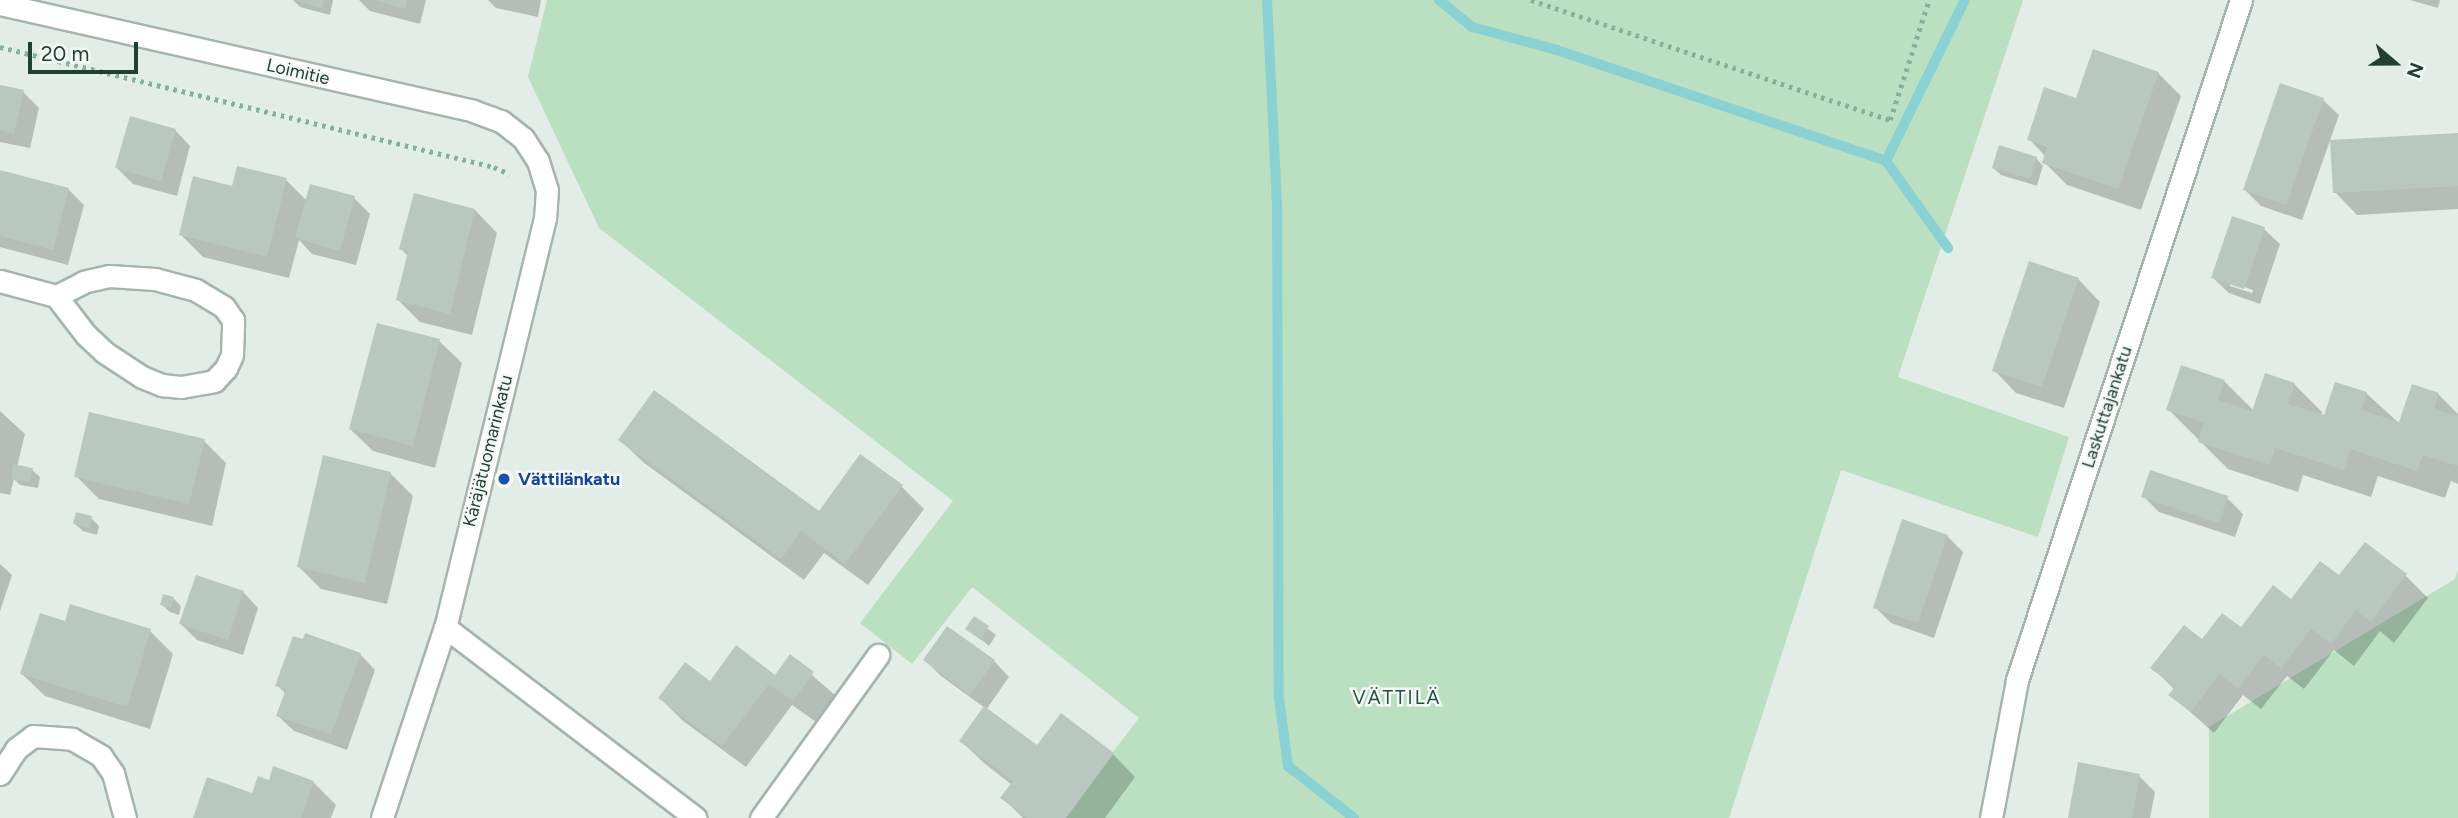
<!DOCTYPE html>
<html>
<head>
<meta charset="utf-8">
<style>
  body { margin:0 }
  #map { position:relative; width:2458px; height:818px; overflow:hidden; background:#e3ede7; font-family:Figtree,sans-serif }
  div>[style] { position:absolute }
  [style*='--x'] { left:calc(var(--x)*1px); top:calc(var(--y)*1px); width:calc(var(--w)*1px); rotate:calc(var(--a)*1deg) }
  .green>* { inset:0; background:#bbdfc1 }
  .shadow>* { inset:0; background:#0003 }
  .stream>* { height:10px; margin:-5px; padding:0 5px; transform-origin:5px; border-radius:5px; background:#8ad1d3 }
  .building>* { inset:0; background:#b8c8c0 }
  .path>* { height:4.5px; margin-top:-2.25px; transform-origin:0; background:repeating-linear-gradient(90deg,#83b19d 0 3.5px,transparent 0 8.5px) }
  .roads { filter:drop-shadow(2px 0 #a5b5ae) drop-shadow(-2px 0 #a5b5ae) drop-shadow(0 2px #a5b5ae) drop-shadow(0 -2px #a5b5ae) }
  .minor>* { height:21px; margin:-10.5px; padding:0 10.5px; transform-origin:10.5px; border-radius:10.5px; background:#fff }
  .dots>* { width:19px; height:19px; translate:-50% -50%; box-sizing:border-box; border:4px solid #f4f9f6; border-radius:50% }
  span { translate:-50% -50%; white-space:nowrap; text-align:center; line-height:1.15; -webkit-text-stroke:5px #f4f9f6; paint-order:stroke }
  .street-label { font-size:18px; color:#223f34 }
  .transit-label { font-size:18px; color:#164399; font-weight:700 }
  .left { translate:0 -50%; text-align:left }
  .neighbourhood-label { font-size:19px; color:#1d523f; letter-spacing:2px }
  .north { position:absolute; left:2360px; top:28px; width:70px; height:70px; -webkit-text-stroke:5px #f4f9f6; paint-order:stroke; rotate:110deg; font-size:19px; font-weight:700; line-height:28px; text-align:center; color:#223f34 }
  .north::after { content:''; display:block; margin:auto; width:24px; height:32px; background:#223f34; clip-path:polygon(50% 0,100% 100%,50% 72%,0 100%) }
  .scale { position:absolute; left:28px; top:42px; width:110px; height:32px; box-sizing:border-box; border:4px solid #223f34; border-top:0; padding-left:9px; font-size:21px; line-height:24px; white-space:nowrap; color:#223f34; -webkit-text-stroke:5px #f4f9f6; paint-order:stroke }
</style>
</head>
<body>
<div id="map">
  <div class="green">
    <i style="clip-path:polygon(547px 0,2023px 0,1898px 377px,2069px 437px,2038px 537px,1841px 470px,1729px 818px,1062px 818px,1139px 718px,972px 587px,912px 664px,860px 623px,953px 501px,599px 228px,528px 77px)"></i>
    <i style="clip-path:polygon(2458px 569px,2458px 818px,2209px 818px,2209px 727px,2455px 579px)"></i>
  </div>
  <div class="shadow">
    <i style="clip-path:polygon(293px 0,333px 0,330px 15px,300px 7px)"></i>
    <i style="clip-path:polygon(359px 0,426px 0,420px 24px,370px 11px)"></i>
    <i style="clip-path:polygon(488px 0,541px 0,538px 17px,496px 8px)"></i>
    <i style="clip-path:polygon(2410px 0,2440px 0,2438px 8px)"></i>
    <i style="clip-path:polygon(2158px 73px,2181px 96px,2141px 210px,2067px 185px,2044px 162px,2037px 186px,2001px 175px,1993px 168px,2036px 158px,2043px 166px,2046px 157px,2029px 139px,2077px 100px)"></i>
    <i style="clip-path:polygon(0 87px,23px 92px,39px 108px,30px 148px,0 142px)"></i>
    <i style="clip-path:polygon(2323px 100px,2339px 115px,2302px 220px,2261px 206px,2245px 190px)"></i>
    <i style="clip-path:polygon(175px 130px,190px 146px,177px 196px,133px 184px,117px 168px)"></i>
    <i style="clip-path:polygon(2458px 134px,2458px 209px,2357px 215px,2335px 192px)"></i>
    <i style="clip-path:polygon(0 171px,68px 189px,84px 205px,68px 265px,0 247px)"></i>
    <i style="clip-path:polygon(286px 180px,307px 201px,354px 198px,370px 214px,356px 265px,312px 254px,299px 240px,289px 278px,203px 257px,181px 235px,233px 188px)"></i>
    <i style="clip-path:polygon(475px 210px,497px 233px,472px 335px,420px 322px,397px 299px,408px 256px,401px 249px)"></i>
    <i style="clip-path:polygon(evenodd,2264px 229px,2280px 244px,2260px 304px,2229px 293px,2213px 278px,2264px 229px,2230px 282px,2253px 290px,2252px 293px,2230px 286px,2230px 282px)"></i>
    <i style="clip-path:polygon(2078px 279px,2100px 302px,2064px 408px,2016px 393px,1994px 370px)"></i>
    <i style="clip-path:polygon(439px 341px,462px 363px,435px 468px,373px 451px,350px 429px)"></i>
    <i style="clip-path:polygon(2224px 381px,2254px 411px,2294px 384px,2322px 412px,2321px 416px,2325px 418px,2366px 393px,2400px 424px,2438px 394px,2458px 414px,2458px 484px,2451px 481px,2445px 498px,2378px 476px,2371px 497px,2303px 475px,2298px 492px,2228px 469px,2168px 409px)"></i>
    <i style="clip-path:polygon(0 411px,25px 434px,17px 467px,32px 470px,40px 477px,38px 488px,20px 485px,14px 479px,10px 495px,0 493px)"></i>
    <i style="clip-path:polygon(620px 440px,819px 513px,901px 486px,924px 509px,868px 585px,824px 553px,804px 580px,643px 462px)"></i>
    <i style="clip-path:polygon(204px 441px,226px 463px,212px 526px,99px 499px,76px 476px)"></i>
    <i style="clip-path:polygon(390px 473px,413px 496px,387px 604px,321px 589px,298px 566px)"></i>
    <i style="clip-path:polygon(2143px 496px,2227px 498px,2243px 514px,2235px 537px,2159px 512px)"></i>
    <i style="clip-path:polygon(91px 518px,99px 526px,97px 535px,83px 531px,75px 524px)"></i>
    <i style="clip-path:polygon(1947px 536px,1963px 552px,1934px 638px,1891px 623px,1875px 607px)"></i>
    <i style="clip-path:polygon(2365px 545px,2406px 576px,2428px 598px,2394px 643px,2380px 631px,2354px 666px,2334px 650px,2304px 689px,2287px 676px,2261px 709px,2243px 695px,2214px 733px,2171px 695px,2175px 690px,2153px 668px,2203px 642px,2242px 629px,2340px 578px)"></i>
    <i style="clip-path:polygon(0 564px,12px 575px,0 611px)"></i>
    <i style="clip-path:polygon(243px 592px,258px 608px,243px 655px,197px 640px,181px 624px)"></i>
    <i style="clip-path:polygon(173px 598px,181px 606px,179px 615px,170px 612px,162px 605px)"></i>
    <i style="clip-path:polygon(974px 618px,996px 635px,989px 646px,967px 628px)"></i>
    <i style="clip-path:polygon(66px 623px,150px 631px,173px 654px,150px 729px,45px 696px,22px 674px)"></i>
    <i style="clip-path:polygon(360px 654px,375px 670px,347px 750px,294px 731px,278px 716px,286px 694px,277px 685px)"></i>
    <i style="clip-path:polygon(791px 657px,836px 696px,816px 722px,792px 705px,746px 767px,683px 721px,660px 698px,710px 683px,776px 677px)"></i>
    <i style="clip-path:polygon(925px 660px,994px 661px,1009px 677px,986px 710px,1037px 748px,1113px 754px,1135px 777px,1105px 818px,1023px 818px,1003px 798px,1012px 785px,984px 763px,961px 741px,985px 708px,941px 676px)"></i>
    <i style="clip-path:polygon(2139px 776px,2155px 792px,2150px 818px,2069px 818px)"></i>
    <i style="clip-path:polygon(270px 782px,313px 782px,336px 805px,331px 818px,194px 818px,253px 795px)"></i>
  </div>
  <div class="stream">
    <i style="--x:1267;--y:0;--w:202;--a:87.2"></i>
    <i style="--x:1277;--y:202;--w:496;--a:89.8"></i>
    <i style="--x:1279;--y:698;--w:69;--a:82.5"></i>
    <i style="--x:1288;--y:766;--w:84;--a:38.2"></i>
    <i style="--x:1439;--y:0;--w:43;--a:39.3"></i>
    <i style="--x:1472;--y:27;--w:88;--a:15.1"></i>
    <i style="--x:1557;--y:50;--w:347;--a:18.6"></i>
    <i style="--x:1886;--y:161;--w:107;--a:54.5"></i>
    <i style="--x:1886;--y:161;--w:179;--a:-63.9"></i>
  </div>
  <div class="building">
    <i style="clip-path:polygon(294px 0,324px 0,322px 8px)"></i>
    <i style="clip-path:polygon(373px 0,407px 0,405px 9px)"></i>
    <i style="clip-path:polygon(2093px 49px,2159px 72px,2118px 189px,2042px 163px,2047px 147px,2027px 140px,2044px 87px,2076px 98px)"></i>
    <i style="clip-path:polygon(2280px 83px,2324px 98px,2286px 205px,2243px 190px)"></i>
    <i style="clip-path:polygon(0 85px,24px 90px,14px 134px,0 130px)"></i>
    <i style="clip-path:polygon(130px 116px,176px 129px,161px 181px,115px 168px)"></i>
    <i style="clip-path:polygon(2458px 133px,2458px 186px,2333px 193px,2330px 140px)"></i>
    <i style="clip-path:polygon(1999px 145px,2037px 157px,2030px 179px,1992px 168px)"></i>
    <i style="clip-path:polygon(237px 166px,287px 178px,267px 257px,179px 235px,193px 176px,232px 186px)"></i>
    <i style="clip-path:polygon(0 170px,69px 188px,53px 250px,0 236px)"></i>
    <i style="clip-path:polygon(310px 184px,355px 196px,340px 251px,295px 238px)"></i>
    <i style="clip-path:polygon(414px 193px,475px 209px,450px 314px,396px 300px,408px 252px,399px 249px)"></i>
    <i style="clip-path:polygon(2232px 216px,2265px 227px,2244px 289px,2211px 278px)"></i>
    <i style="clip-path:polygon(2029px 261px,2079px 278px,2042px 387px,1992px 371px)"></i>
    <i style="clip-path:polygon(377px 323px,440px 339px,413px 446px,349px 429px)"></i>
    <i style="clip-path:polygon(2181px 365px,2225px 380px,2218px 400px,2252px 411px,2265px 373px,2295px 383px,2288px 404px,2324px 415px,2335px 382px,2367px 392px,2361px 410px,2399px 422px,2412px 384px,2439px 393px,2434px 409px,2458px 416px,2458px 466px,2423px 455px,2417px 471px,2350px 449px,2344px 470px,2275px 448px,2270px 465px,2198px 442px,2204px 422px,2166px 410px)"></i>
    <i style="clip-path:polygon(654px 390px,819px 511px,860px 454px,903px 485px,845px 564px,801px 531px,781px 559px,618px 440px)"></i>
    <i style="clip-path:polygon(89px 412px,205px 439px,189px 504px,74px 477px)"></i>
    <i style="clip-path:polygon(323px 455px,391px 472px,365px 583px,297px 567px)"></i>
    <i style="clip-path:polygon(13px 464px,33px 468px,30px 482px,11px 478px)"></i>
    <i style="clip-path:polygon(2150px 470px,2228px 496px,2219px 523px,2141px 497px)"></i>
    <i style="clip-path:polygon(76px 512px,92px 516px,90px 528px,73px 524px)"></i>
    <i style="clip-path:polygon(1902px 519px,1948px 535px,1918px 623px,1873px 608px)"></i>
    <i style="clip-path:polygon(2365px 542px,2407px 574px,2371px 622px,2356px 610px,2331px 644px,2311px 629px,2281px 668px,2264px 655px,2238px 688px,2219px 674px,2191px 712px,2168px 695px,2175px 687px,2150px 668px,2184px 625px,2202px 639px,2222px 613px,2241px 627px,2273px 585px,2291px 599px,2320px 561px,2339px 575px)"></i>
    <i style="clip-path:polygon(196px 575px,244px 591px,228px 640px,179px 624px)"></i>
    <i style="clip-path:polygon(163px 594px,174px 597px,171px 608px,160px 605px)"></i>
    <i style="clip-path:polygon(70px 604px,151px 629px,127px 707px,20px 674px,40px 613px,65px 621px)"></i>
    <i style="clip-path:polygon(974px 616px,989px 626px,981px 640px,965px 629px)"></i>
    <i style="clip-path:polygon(947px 626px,995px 660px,970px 695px,923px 660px)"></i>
    <i style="clip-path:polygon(305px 633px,361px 653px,331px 735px,276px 716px,286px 689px,275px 686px,293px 636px,303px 639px)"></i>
    <i style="clip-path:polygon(736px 645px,775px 675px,790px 654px,814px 672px,793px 701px,769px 684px,722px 746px,658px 698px,685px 662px,710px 681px)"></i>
    <i style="clip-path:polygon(984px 706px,1037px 745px,1061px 713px,1114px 753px,1066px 818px,1027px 818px,1000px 798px,1013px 781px,959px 741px)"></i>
    <i style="clip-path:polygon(2078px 762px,2140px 774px,2132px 818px,2068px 818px)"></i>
    <i style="clip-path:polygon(273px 766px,314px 781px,301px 818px,193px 818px,207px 777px,252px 793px,258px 776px,269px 780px)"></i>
  </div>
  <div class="path">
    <i style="--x:1531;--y:0;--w:379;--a:18.5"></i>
    <i style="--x:1890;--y:120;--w:126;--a:-72"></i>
    <i style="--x:0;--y:47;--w:508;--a:13.65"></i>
    <i style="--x:494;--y:167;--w:17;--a:24"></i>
  </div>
  <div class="roads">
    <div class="minor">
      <i style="--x:0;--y:4;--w:485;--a:12.7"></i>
      <i style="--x:473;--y:111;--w:30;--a:20"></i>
      <i style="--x:501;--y:121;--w:28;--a:38"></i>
      <i style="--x:523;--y:138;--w:27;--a:57"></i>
      <i style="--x:538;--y:161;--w:30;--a:73"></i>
      <i style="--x:547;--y:190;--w:28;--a:94"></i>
      <i style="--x:545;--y:218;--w:421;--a:103.7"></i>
      <i style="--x:445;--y:627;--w:201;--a:108.3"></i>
      <i style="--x:0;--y:281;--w:58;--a:15"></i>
      <i style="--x:56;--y:296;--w:49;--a:52.4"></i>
      <i style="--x:86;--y:335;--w:25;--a:43"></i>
      <i style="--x:104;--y:352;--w:45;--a:33.3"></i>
      <i style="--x:142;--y:377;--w:22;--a:22"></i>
      <i style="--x:162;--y:385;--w:19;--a:6"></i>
      <i style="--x:181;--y:387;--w:34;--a:-10"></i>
      <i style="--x:214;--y:381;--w:18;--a:-47"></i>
      <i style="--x:226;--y:368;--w:14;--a:-65"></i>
      <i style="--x:232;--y:355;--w:35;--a:-88"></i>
      <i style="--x:233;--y:320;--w:16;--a:-125"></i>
      <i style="--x:224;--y:307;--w:33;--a:-149"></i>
      <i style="--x:196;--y:290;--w:42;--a:-165"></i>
      <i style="--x:155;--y:279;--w:46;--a:-176.3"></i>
      <i style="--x:109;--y:276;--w:26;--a:167"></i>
      <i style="--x:84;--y:282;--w:31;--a:153"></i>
      <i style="--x:445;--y:627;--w:315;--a:37.3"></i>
      <i style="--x:0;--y:774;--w:30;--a:-57"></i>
      <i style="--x:16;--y:749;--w:21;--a:-37"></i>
      <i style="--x:33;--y:736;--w:39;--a:4"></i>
      <i style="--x:72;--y:739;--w:34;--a:30"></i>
      <i style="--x:101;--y:756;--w:21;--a:55"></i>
      <i style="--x:113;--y:773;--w:47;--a:75.1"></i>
      <i style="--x:761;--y:818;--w:201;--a:-54.3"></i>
      <i style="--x:1991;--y:818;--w:140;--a:-79.3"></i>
      <i style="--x:2017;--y:680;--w:716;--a:-71.77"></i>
    </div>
  </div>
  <div class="dots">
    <i style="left:504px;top:479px;background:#1a4fb4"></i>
  </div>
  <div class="street-label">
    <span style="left:298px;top:72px;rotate:13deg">Loimitie</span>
    <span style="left:2107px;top:407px;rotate:-72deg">Laskuttajankatu</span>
    <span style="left:488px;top:451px;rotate:-76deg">Käräjätuomarinkatu</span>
  </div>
  <div class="transit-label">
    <span class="left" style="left:518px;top:479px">Vättilänkatu</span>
  </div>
  <div class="neighbourhood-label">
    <span style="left:1397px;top:698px">VÄTTILÄ</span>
  </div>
  <div class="north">N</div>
  <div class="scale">20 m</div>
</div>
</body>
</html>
